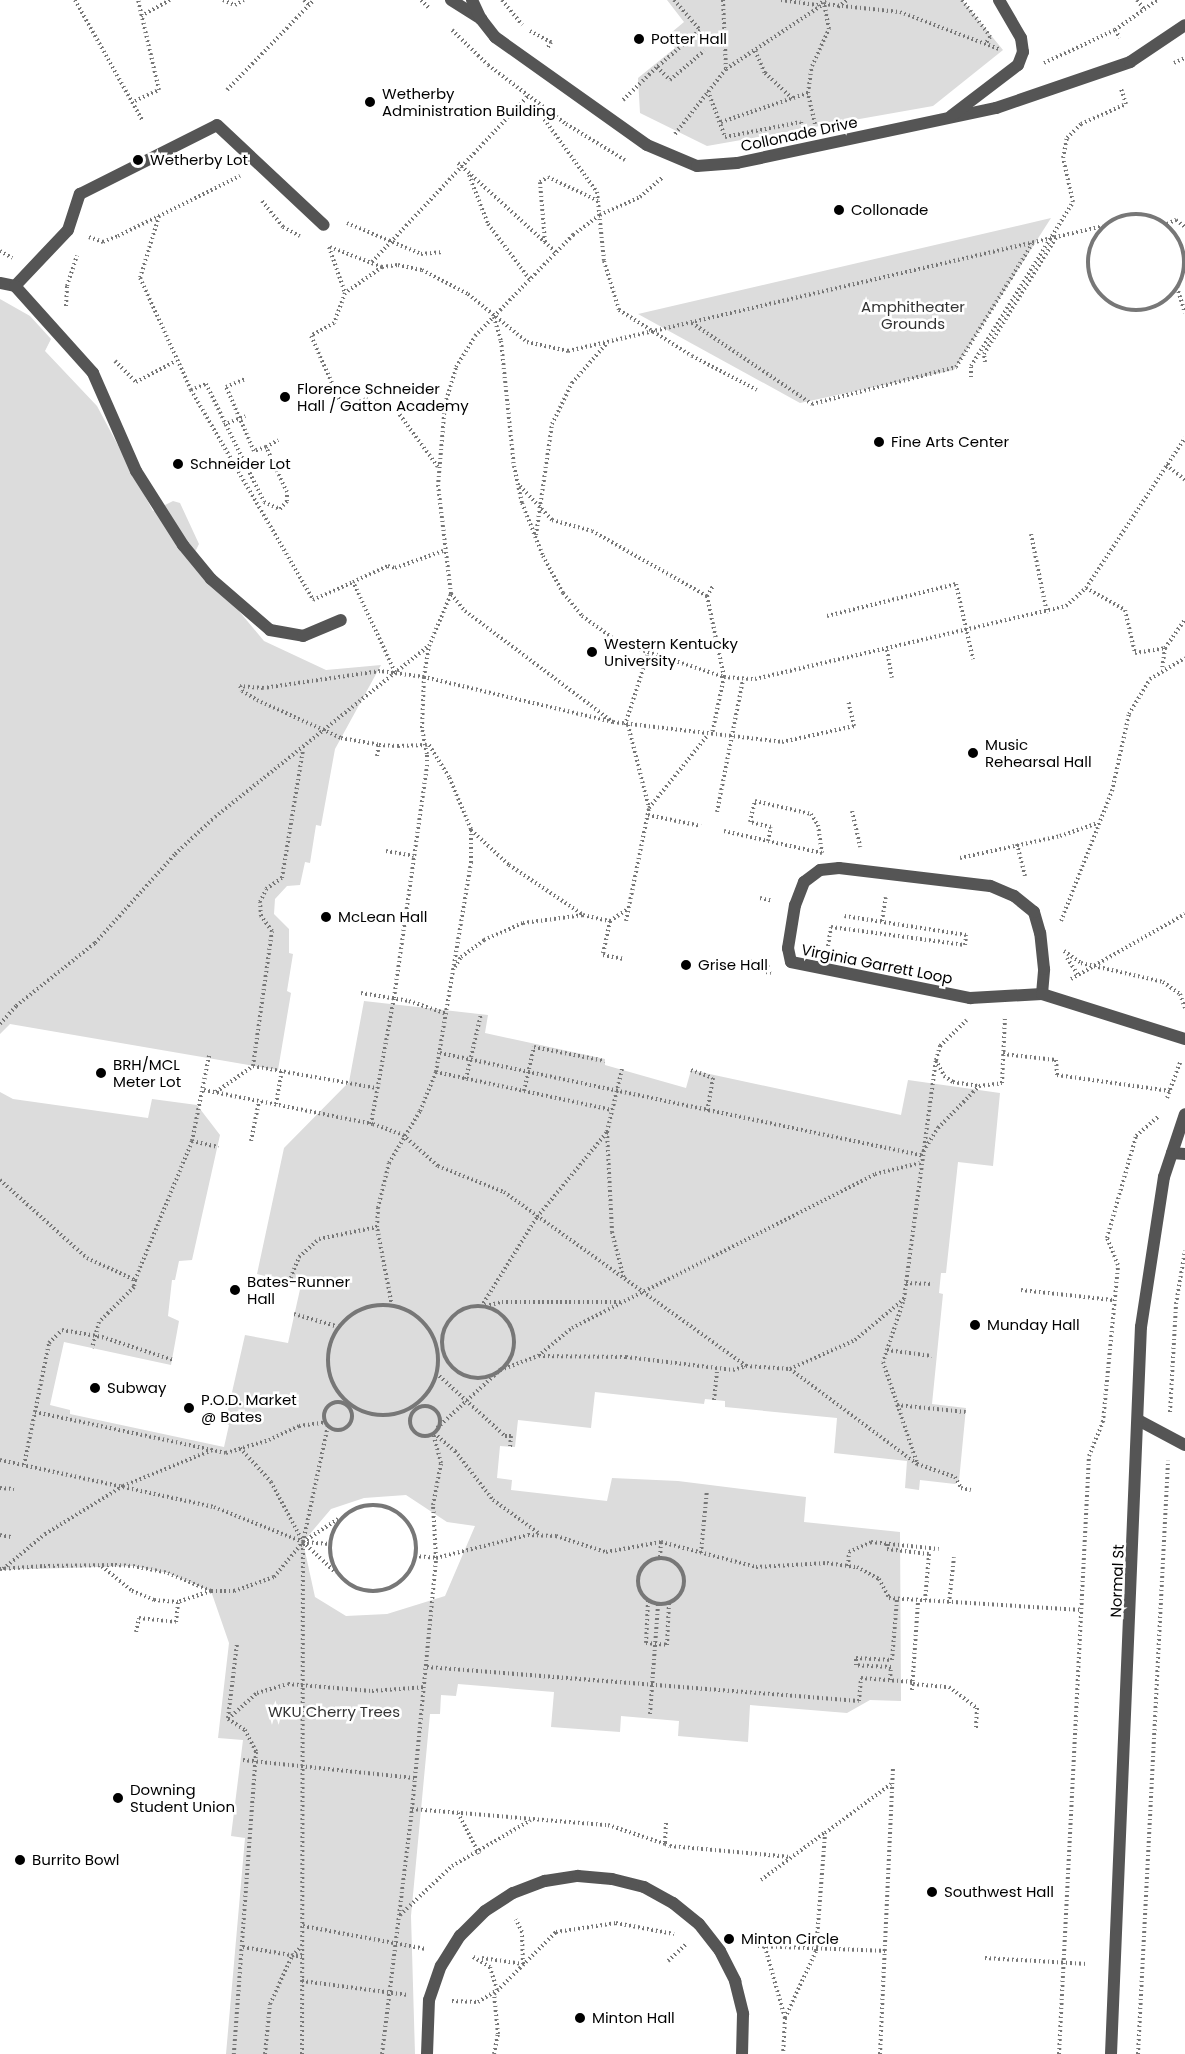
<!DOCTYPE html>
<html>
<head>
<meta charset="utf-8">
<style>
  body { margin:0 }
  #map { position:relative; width:1185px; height:2054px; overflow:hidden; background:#fff; font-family:Poppins,sans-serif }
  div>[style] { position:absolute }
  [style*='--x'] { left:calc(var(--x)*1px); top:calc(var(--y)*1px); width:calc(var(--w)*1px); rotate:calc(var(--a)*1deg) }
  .green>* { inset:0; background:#dcdcdc }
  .path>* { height:4px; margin-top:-2px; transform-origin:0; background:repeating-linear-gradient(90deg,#777 0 1.5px,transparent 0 4.5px) }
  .path>.ring { margin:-2px; padding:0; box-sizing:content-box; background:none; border:4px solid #777; border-radius:50% }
  .service>* { height:12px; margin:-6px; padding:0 6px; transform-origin:6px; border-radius:6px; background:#555 }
  .minor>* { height:12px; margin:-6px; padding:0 6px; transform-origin:6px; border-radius:6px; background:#555 }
  .tertiary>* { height:12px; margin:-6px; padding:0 6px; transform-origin:6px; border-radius:6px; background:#555 }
  .dots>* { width:16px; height:16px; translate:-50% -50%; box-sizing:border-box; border:3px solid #fff; border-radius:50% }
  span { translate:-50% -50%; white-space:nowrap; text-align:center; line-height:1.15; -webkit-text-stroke:5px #fff; paint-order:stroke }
  .poi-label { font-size:15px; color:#000 }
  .left { translate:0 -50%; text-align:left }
  .street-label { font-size:15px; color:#000 }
  .park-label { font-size:15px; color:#333 }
</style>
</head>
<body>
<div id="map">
  <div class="green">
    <i style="clip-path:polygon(667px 0,962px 0,1003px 50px,933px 106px,707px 146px,640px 113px,638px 78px,675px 48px,666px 37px,684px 22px)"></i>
    <i style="clip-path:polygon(1051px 218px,954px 370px,800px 403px,638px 314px)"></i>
    <i style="clip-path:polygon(0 299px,30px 316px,51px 339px,45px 351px,97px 406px,153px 511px,173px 501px,180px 503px,199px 544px,193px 556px,264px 641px,326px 670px,381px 665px,335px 749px,321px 826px,316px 825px,310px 863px,305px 862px,300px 885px,287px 886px,275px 899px,274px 914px,289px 929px,289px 953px,293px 954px,287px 991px,291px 993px,278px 1070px,10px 1024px,0 1034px)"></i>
    <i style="clip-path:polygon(evenodd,364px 1001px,488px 1015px,485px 1033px,605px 1059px,605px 1065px,686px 1088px,691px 1070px,901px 1115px,908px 1080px,1000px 1093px,993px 1166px,958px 1162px,946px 1273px,941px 1273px,939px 1293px,943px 1294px,932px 1404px,966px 1408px,959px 1481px,955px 1484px,920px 1480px,919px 1490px,905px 1488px,907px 1461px,834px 1453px,837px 1418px,725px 1407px,725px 1401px,705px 1399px,704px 1404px,595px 1392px,591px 1428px,518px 1420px,515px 1447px,500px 1446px,497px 1478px,512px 1480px,511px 1490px,607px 1501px,612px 1478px,678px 1481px,806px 1497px,804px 1522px,900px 1532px,901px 1701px,870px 1700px,847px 1713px,750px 1705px,748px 1742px,678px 1736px,679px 1721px,621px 1716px,620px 1732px,551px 1727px,554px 1692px,458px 1684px,456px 1696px,441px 1695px,440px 1714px,430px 1714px,411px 1916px,415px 2054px,226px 2054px,245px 1838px,231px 1836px,243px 1740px,218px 1738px,229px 1643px,211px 1591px,168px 1573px,133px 1566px,0 1570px,0 1092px,13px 1099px,148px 1118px,152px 1099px,197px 1105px,220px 1135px,192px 1260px,179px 1261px,175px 1280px,172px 1280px,168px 1316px,179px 1321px,171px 1365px,64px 1342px,50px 1405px,70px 1410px,70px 1414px,224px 1447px,229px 1425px,225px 1423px,245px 1335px,288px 1343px,301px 1285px,257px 1274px,284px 1148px,349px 1082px,364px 1001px,406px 1495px,447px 1522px,475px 1526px,445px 1596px,387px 1614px,346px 1616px,315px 1597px,303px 1542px,331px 1509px,364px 1498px,406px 1495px)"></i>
  </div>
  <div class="path">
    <i style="--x:75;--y:0;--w:137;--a:60.8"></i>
    <i style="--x:223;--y:0;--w:13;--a:23"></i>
    <i style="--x:235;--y:5;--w:10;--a:-29"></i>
    <i style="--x:304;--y:0;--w:7;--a:45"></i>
    <i style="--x:421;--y:0;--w:11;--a:45"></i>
    <i style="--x:502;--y:0;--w:32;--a:51"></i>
    <i style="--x:674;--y:0;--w:40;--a:49"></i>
    <i style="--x:700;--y:30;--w:57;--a:139.3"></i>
    <i style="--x:657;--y:67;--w:18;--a:45"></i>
    <i style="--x:670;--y:80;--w:45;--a:-40.5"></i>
    <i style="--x:723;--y:0;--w:68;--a:87.5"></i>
    <i style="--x:781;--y:0;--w:36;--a:8"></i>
    <i style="--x:817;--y:5;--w:10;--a:-29"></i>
    <i style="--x:962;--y:0;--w:41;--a:52"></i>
    <i style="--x:987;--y:32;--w:6;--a:59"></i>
    <i style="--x:990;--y:37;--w:7;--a:124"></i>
    <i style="--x:1137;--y:0;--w:11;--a:52"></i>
    <i style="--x:838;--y:7;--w:11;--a:-38"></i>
    <i style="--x:141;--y:16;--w:33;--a:-29"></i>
    <i style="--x:452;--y:30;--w:50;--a:44.2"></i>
    <i style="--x:488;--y:65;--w:98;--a:37.1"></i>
    <i style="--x:566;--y:124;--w:69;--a:31.4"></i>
    <i style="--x:1115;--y:30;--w:9;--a:58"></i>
    <i style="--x:530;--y:31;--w:24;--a:28"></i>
    <i style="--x:551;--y:42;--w:8;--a:120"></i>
    <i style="--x:755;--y:51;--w:24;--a:66"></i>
    <i style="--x:765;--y:73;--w:37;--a:43"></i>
    <i style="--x:1044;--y:63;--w:78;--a:-24.9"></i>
    <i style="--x:1115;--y:30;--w:52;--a:-35.5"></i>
    <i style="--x:1174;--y:63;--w:12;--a:-24"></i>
    <i style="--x:227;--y:90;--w:125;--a:-46"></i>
    <i style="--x:708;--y:91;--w:49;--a:69.7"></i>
    <i style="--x:725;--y:137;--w:77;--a:-11.2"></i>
    <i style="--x:801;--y:122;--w:4;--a:76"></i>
    <i style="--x:623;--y:100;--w:47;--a:-44.1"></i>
    <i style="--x:135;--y:101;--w:26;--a:-25"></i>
    <i style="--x:159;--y:90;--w:92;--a:-103.1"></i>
    <i style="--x:542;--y:106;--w:7;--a:117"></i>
    <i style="--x:539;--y:112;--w:99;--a:54.1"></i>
    <i style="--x:597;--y:192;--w:69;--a:84.2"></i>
    <i style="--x:604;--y:261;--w:51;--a:73"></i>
    <i style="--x:619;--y:310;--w:86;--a:32.2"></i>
    <i style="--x:692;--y:356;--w:73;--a:27.6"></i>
    <i style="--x:721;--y:122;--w:92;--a:-18.4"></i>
    <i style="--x:815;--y:124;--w:32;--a:-103"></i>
    <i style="--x:808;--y:93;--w:27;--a:-82"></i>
    <i style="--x:812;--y:66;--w:41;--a:-65.3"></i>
    <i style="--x:829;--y:29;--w:25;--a:-101"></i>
    <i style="--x:675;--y:134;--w:83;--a:-51.9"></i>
    <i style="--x:726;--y:69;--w:118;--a:-33.6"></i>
    <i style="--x:824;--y:4;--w:76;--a:6"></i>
    <i style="--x:900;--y:12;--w:106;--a:20.5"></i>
    <i style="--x:458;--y:163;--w:134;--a:42.3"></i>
    <i style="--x:469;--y:175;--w:53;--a:68.8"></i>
    <i style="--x:488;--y:224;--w:71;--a:53"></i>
    <i style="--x:262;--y:201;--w:33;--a:51"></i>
    <i style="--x:283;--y:227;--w:19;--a:28"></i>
    <i class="ring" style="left:1088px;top:214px;width:92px;height:92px"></i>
    <i style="--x:159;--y:216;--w:65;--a:107"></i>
    <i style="--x:140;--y:278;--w:123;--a:65.5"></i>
    <i style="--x:191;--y:390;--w:243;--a:59.8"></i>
    <i style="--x:313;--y:600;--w:44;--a:-24.2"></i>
    <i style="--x:347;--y:223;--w:80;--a:22.7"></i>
    <i style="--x:421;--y:254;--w:22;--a:-5"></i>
    <i style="--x:1167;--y:224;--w:10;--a:-24"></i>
    <i style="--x:1176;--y:220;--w:11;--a:38"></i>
    <i style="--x:89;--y:237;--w:15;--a:20"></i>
    <i style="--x:103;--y:242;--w:16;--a:-22"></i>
    <i style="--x:118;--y:236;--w:136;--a:-26.2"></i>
    <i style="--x:545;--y:242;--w:60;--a:-94.8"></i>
    <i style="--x:540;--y:182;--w:9;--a:-32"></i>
    <i style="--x:548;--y:177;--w:55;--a:25.6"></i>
    <i style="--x:329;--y:247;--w:49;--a:70.8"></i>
    <i style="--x:345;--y:293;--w:32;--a:110"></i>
    <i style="--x:334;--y:323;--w:26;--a:151"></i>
    <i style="--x:311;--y:336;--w:79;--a:66"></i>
    <i style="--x:343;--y:408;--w:25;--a:-21"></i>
    <i style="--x:366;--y:399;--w:33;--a:21"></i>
    <i style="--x:397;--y:411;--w:69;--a:53.8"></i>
    <i style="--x:330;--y:247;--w:56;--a:21"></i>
    <i style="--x:382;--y:267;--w:45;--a:144.9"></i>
    <i style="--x:0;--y:251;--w:14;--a:30"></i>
    <i style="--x:372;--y:262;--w:229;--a:-46.8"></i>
    <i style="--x:382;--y:267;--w:16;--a:-7"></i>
    <i style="--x:398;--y:265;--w:25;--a:12"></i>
    <i style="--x:422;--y:270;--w:52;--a:27.6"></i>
    <i style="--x:468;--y:294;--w:76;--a:39.1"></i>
    <i style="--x:527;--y:342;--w:42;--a:12.4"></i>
    <i style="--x:568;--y:351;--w:549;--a:-13.15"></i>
    <i style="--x:1177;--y:287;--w:27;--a:73"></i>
    <i style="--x:66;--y:306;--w:20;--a:-87"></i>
    <i style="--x:67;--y:286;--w:32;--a:-72"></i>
    <i style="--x:494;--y:317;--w:25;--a:74"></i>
    <i style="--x:501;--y:341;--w:126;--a:84.1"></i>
    <i style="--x:514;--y:466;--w:38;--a:78"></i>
    <i style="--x:522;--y:503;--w:57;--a:68.4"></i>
    <i style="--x:543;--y:556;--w:42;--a:61.6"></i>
    <i style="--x:563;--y:593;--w:30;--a:50"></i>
    <i style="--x:582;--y:616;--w:44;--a:35.8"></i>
    <i style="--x:618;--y:642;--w:112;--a:18.3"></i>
    <i style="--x:724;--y:677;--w:31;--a:4"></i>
    <i style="--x:755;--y:679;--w:319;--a:-13.2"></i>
    <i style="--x:1066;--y:606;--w:27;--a:-42"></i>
    <i style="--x:1086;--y:588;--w:180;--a:-56.6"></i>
    <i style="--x:692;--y:323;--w:145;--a:34"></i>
    <i style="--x:812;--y:404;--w:149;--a:-14.4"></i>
    <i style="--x:956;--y:367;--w:145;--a:-58.3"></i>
    <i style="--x:115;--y:361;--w:30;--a:45"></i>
    <i style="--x:136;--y:382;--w:45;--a:-27.7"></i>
    <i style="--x:985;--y:362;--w:8;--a:-97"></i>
    <i style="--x:984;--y:354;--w:137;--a:-58.2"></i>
    <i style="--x:971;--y:377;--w:11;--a:-90"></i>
    <i style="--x:971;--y:366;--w:193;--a:-58.1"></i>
    <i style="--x:1073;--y:202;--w:45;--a:-102.8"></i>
    <i style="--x:1063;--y:158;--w:20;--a:-79"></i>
    <i style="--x:1067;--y:138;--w:20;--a:-45"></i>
    <i style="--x:1081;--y:124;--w:49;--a:-24"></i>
    <i style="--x:1126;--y:104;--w:16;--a:-108"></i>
    <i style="--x:191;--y:390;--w:16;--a:-22"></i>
    <i style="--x:206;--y:384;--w:131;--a:63.8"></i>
    <i style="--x:264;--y:502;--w:17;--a:24"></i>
    <i style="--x:280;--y:509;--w:11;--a:-49"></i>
    <i style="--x:287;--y:501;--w:9;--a:-90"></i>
    <i style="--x:287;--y:492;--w:50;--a:-115"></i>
    <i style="--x:266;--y:447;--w:13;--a:162"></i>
    <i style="--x:254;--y:451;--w:70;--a:-113.6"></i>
    <i style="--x:226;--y:387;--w:21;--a:-23"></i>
    <i style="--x:445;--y:404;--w:81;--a:94.9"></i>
    <i style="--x:438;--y:485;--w:110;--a:83.2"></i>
    <i style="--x:397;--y:411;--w:49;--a:-8.3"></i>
    <i style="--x:445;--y:404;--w:39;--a:-73"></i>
    <i style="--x:456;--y:367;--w:36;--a:-58"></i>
    <i style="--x:475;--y:336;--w:141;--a:-45.9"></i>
    <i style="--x:573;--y:235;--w:34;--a:-37"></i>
    <i style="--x:600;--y:215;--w:44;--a:-24.2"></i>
    <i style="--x:640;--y:197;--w:30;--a:-41"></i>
    <i style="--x:224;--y:425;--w:23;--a:-23"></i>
    <i style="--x:266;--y:447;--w:14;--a:-30"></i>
    <i style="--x:1166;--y:465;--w:24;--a:38"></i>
    <i style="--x:520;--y:486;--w:47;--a:46.7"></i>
    <i style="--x:552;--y:520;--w:41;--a:15.4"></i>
    <i style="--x:592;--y:531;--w:132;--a:29.5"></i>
    <i style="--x:707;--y:596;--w:83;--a:78.1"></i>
    <i style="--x:724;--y:677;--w:58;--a:101.9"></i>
    <i style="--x:1031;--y:534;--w:81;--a:78.6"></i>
    <i style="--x:536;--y:535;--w:112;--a:-81.8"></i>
    <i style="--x:552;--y:424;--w:46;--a:-64"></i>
    <i style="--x:572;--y:383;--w:53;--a:-48.8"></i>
    <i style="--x:1086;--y:588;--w:45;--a:29.4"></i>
    <i style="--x:1125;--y:610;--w:44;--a:76.9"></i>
    <i style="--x:1135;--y:653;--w:30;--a:-9"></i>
    <i style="--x:1165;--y:648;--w:21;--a:98"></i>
    <i style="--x:707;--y:596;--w:12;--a:-59"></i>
    <i style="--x:827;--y:616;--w:133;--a:-13.9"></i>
    <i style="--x:956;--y:584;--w:77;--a:77.2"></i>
    <i style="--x:1165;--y:648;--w:35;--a:-55"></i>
    <i style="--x:887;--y:650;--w:28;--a:80"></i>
    <i style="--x:395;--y:672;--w:99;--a:-115"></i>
    <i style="--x:353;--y:582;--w:38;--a:-25"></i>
    <i style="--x:388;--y:566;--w:7;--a:16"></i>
    <i style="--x:395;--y:568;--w:51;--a:-19.5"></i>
    <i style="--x:613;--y:722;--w:194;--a:-166.6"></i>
    <i style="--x:424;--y:677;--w:31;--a:-81"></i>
    <i style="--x:429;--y:646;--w:56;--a:-67.1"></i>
    <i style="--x:451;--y:594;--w:22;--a:51"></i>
    <i style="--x:465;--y:611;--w:185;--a:36.9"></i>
    <i style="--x:613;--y:722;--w:170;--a:6.7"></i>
    <i style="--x:782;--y:742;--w:74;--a:-12.5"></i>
    <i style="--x:854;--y:726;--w:26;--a:-103"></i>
    <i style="--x:625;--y:725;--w:75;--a:-72.1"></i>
    <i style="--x:628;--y:725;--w:86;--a:75.8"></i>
    <i style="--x:649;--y:808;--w:94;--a:-51.1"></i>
    <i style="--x:377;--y:756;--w:11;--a:-80"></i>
    <i style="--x:755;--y:801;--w:57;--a:13.1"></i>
    <i style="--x:811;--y:814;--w:13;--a:58"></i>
    <i style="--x:818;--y:825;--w:28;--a:82"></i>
    <i style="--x:822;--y:853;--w:55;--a:-167.5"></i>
    <i style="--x:768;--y:841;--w:14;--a:-78"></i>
    <i style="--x:771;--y:827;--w:22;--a:-167"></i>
    <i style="--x:750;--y:822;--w:22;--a:-77"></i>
    <i style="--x:852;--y:811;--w:37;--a:77"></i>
    <i style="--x:717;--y:812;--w:135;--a:-78.9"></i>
    <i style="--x:648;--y:815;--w:54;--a:11.7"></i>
    <i style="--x:471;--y:830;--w:52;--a:42.6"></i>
    <i style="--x:509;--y:865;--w:88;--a:33.9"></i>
    <i style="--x:724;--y:831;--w:45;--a:12.8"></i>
    <i style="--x:1017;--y:844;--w:33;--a:76"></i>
    <i style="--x:386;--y:851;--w:28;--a:10"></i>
    <i style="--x:960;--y:858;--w:102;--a:-12.4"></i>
    <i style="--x:1060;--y:836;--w:39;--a:-19"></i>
    <i style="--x:760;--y:898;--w:13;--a:13"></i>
    <i style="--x:610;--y:921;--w:35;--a:102"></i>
    <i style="--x:603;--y:955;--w:21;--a:11"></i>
    <i style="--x:626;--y:921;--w:115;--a:-78.5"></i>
    <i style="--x:882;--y:921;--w:24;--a:-81"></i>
    <i style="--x:1061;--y:921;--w:140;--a:-68.6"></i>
    <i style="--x:1112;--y:791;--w:79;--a:-77.6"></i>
    <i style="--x:1129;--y:714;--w:41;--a:-59"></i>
    <i style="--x:1150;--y:679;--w:41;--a:-31"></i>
    <i style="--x:828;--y:946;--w:19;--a:-81"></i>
    <i style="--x:831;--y:927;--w:135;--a:7.7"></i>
    <i style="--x:965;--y:945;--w:10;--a:-84"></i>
    <i style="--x:966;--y:935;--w:123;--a:-171.1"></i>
    <i style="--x:1064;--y:951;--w:21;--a:35"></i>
    <i style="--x:1081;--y:963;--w:84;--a:13"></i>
    <i style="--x:1163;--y:982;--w:21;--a:35"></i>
    <i style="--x:1180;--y:994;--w:15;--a:70"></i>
    <i style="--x:1067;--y:958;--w:20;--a:57"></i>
    <i style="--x:750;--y:961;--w:18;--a:13"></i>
    <i style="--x:768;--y:965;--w:7;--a:106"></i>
    <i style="--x:766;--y:972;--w:5;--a:11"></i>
    <i style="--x:455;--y:967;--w:12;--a:-59"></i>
    <i style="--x:461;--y:957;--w:29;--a:-36"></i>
    <i style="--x:484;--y:940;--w:43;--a:-23.6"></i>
    <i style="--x:523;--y:923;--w:61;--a:-7.6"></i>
    <i style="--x:583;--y:915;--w:28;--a:13"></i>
    <i style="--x:610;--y:921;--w:22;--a:-34"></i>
    <i style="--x:1071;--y:979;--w:131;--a:-29.7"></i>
    <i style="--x:361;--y:993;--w:49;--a:9.5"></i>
    <i style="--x:409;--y:1001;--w:40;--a:18.9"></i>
    <i style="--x:0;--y:1024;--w:24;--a:-48"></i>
    <i style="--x:16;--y:1006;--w:101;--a:-38.6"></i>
    <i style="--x:95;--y:943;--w:120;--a:-48"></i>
    <i style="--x:175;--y:854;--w:54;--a:-42.8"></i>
    <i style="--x:215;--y:817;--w:272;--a:-38.7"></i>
    <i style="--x:440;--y:1053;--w:492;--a:12"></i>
    <i style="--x:921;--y:1155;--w:32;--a:-58"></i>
    <i style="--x:938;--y:1128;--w:59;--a:-45.7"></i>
    <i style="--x:1003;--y:1054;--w:53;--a:6.5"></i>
    <i style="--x:1056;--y:1060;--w:15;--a:86"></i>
    <i style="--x:1057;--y:1075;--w:114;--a:8.1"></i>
    <i style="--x:936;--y:1060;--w:18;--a:63"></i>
    <i style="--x:944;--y:1076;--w:11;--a:34"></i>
    <i style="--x:953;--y:1082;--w:26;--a:9"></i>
    <i style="--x:979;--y:1086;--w:23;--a:-7"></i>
    <i style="--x:1002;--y:1083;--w:65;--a:-87.4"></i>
    <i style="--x:253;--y:1066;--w:136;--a:-82"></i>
    <i style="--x:272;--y:931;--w:19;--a:-126"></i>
    <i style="--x:261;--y:916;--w:14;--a:-94"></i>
    <i style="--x:260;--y:902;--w:14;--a:-65"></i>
    <i style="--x:266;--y:889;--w:19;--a:-35"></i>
    <i style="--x:282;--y:878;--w:130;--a:-80.7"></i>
    <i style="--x:622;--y:1069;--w:65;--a:103.4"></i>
    <i style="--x:607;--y:1132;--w:100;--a:87.1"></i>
    <i style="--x:612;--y:1232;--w:49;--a:75.7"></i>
    <i style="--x:691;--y:1070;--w:23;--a:20"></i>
    <i style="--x:713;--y:1078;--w:34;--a:100"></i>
    <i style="--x:436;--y:1072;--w:180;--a:12.2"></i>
    <i style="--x:466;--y:1079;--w:67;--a:-77"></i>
    <i style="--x:204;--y:1090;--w:172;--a:11.4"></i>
    <i style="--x:373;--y:1124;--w:32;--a:20"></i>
    <i style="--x:403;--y:1135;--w:47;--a:41.5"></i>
    <i style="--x:438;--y:1166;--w:71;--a:21.5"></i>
    <i style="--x:504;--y:1192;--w:298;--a:35.7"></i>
    <i style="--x:746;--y:1366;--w:44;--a:3.9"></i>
    <i style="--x:790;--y:1369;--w:71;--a:-24"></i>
    <i style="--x:855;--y:1340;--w:64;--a:-39.9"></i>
    <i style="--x:904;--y:1299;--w:241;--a:-82.4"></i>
    <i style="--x:936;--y:1060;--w:15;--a:-74"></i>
    <i style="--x:940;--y:1046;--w:37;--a:-44"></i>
    <i style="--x:524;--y:1091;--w:45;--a:-77.2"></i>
    <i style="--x:534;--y:1047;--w:72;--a:11.2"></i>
    <i style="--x:216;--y:1092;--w:45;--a:-35.1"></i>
    <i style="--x:253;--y:1066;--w:126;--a:10.1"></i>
    <i style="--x:1167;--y:1098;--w:40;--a:-69.8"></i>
    <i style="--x:276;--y:1104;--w:34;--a:-80"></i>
    <i style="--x:371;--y:1124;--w:128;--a:-79.7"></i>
    <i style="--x:394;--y:998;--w:234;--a:-81.9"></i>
    <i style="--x:427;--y:766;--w:12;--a:-90"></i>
    <i style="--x:427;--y:754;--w:9;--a:-103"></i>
    <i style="--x:425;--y:745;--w:17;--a:-100"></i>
    <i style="--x:422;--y:728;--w:51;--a:-87.8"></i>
    <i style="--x:424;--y:677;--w:44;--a:-172.2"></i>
    <i style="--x:380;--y:671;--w:118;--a:171.7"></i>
    <i style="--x:263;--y:688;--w:23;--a:-175"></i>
    <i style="--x:240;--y:686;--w:5;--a:68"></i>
    <i style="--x:242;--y:691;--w:17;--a:31"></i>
    <i style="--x:257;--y:700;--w:92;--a:24.3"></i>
    <i style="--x:341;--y:738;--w:39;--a:10"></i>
    <i style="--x:379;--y:745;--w:19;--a:3"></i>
    <i style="--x:398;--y:746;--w:27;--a:-2"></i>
    <i style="--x:425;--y:745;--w:3;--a:-18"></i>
    <i style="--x:192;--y:1141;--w:27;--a:13"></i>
    <i style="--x:251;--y:1141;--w:41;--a:-78.7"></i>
    <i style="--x:0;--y:1180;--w:117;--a:41.9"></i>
    <i style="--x:87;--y:1258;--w:53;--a:24.6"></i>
    <i style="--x:135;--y:1280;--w:7;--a:98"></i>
    <i style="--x:134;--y:1287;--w:49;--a:135"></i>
    <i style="--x:99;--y:1322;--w:27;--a:105"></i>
    <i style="--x:135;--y:1280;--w:150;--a:-67.7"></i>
    <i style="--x:192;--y:1141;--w:87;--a:-78.7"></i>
    <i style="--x:289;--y:1282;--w:27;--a:-68"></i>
    <i style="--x:299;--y:1257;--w:27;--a:-42"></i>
    <i style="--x:319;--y:1239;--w:59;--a:-11.7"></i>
    <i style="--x:906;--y:1283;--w:27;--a:2"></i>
    <i style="--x:1021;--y:1290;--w:92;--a:6.3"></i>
    <i style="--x:903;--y:1302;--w:63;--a:108.4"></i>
    <i style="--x:883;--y:1362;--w:107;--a:71.4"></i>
    <i class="ring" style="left:328px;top:1305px;width:106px;height:106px"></i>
    <i style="--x:392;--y:1306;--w:80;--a:-100.8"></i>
    <i style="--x:377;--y:1227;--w:19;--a:-87"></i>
    <i style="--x:378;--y:1208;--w:46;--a:-76.3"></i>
    <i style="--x:389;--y:1163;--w:61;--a:-59.2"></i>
    <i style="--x:420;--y:1111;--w:42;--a:-67.7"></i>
    <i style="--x:436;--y:1072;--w:213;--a:-80.5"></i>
    <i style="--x:471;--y:862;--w:33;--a:-90"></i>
    <i style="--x:471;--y:829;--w:56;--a:-112.9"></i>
    <i style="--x:449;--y:777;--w:39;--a:-122"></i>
    <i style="--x:485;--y:1306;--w:17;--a:-13"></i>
    <i style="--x:502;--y:1302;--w:119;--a:0"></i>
    <i class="ring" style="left:442px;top:1306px;width:68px;height:68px"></i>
    <i style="--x:481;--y:1307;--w:106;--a:-58.1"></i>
    <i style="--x:537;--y:1217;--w:110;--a:-50.5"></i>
    <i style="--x:294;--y:1314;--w:47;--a:16.1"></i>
    <i style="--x:887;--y:1350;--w:45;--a:7.6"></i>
    <i style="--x:539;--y:1356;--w:87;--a:0.7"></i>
    <i style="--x:626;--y:1357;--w:108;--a:6.9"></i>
    <i style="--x:733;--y:1370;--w:14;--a:-17"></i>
    <i style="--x:790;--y:1369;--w:159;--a:36.8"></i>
    <i style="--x:917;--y:1464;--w:40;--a:18.9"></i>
    <i style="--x:955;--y:1477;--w:13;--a:61"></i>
    <i style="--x:961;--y:1488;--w:10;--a:11"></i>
    <i style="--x:436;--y:1373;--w:93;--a:42.4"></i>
    <i style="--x:505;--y:1436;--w:6;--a:0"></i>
    <i style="--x:511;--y:1436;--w:11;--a:95"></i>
    <i style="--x:714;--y:1400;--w:31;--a:-84"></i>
    <i class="ring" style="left:324px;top:1402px;width:24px;height:24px"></i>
    <i style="--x:897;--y:1405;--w:69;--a:5.8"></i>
    <i class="ring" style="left:410px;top:1406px;width:26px;height:26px"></i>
    <i style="--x:35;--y:1412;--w:70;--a:-78.5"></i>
    <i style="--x:49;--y:1343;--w:18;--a:-45"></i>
    <i style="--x:62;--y:1330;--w:41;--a:9.9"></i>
    <i style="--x:102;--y:1337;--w:75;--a:17.9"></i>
    <i style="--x:1170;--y:1412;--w:108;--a:-86.8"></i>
    <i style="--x:1176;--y:1304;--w:54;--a:-80.4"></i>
    <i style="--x:437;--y:1428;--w:86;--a:-42.6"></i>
    <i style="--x:500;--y:1370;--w:40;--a:-20.2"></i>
    <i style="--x:538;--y:1356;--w:44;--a:-39.5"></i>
    <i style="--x:572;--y:1328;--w:340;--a:-26.9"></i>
    <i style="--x:875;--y:1174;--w:46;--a:-13.7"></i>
    <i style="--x:434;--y:1433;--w:28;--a:41"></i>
    <i style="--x:455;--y:1451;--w:62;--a:52.2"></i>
    <i style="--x:493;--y:1500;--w:58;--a:35.9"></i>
    <i style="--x:240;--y:1448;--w:46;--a:47.6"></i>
    <i style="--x:271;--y:1482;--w:68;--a:61.9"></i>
    <i style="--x:303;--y:1542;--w:45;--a:43.2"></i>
    <i style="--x:0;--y:1460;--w:219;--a:12.4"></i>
    <i style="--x:214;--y:1507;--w:96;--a:21.5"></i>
    <i style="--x:303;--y:1542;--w:27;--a:4"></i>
    <i style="--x:24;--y:1465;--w:54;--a:-78.3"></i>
    <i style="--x:35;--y:1412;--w:195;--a:12.1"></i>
    <i style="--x:226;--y:1453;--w:45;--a:-16.8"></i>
    <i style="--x:269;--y:1440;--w:33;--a:-25"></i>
    <i style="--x:299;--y:1426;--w:27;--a:-8"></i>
    <i style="--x:0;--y:1488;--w:14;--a:4"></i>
    <i class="ring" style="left:330px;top:1505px;width:82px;height:82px"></i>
    <i style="--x:0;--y:1535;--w:11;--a:10"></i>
    <i style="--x:887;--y:1544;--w:5;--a:90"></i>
    <i style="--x:887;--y:1549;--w:42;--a:6.8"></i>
    <i style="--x:929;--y:1554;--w:47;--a:94.9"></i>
    <i style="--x:701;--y:1553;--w:63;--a:-84.6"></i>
    <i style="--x:415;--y:1556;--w:21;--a:5"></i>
    <i style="--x:436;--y:1558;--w:95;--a:-14"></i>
    <i style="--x:528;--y:1535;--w:28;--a:2"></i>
    <i style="--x:556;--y:1536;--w:52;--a:17.7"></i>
    <i style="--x:606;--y:1552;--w:56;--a:-10.3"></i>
    <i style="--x:661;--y:1542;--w:98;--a:14.7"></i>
    <i style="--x:756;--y:1567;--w:71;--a:-3.2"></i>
    <i style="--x:827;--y:1563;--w:30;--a:8"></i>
    <i style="--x:857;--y:1567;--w:25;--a:29"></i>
    <i style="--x:879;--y:1579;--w:21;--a:62"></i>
    <i style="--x:889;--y:1598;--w:193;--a:3.6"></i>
    <i style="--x:660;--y:1557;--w:15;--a:-86"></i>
    <i class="ring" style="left:638px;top:1558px;width:42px;height:42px"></i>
    <i style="--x:848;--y:1566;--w:14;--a:-86"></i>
    <i style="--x:849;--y:1552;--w:24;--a:-24"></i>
    <i style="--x:871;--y:1542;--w:68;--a:5.9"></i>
    <i style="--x:0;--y:1569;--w:44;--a:-3.9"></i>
    <i style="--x:44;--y:1566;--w:71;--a:-0.8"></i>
    <i style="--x:115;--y:1565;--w:18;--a:3"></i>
    <i style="--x:133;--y:1566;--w:36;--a:11"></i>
    <i style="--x:168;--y:1573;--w:47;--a:22.7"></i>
    <i style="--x:211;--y:1591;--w:35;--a:162"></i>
    <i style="--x:178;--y:1602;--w:24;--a:-175"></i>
    <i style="--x:154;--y:1600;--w:25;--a:-157"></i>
    <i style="--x:131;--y:1590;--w:40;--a:-141"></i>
    <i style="--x:3;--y:1569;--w:55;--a:-39.8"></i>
    <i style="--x:45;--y:1534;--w:92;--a:-31.6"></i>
    <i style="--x:123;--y:1486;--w:96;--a:-22"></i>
    <i style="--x:211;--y:1591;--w:23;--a:0"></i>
    <i style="--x:234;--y:1591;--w:42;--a:-19.3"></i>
    <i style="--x:274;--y:1577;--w:45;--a:-50.4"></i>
    <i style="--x:303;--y:1542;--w:42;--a:-33.3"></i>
    <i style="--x:648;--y:1601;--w:42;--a:92.7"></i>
    <i style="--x:646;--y:1643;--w:21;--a:5"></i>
    <i style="--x:667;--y:1645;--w:42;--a:-87.3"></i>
    <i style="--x:949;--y:1603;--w:46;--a:-83.8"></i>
    <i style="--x:136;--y:1632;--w:14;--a:-78"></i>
    <i style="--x:139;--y:1618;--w:37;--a:6"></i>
    <i style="--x:176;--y:1622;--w:20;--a:-84"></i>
    <i style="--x:427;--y:1667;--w:433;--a:4.5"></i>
    <i style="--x:859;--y:1701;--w:23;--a:-85"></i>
    <i style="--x:861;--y:1678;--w:52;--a:4.4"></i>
    <i style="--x:890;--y:1680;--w:13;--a:-86"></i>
    <i style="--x:891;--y:1667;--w:35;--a:-177"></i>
    <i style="--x:856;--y:1665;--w:7;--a:-90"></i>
    <i style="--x:856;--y:1658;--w:36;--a:3"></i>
    <i style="--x:892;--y:1660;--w:61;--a:-85.3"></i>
    <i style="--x:913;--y:1684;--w:36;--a:5"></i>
    <i style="--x:949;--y:1687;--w:35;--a:37"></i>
    <i style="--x:977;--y:1708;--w:21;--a:93"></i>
    <i style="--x:912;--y:1690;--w:89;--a:-86.1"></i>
    <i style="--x:650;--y:1714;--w:110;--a:-85.8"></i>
    <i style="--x:228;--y:1718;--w:75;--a:-83.1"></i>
    <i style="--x:228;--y:1719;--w:20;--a:33"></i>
    <i style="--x:245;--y:1730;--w:25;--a:63"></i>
    <i style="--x:256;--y:1752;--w:303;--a:94.2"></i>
    <i style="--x:228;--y:1719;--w:39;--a:-42"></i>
    <i style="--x:257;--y:1693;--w:32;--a:-16"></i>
    <i style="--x:288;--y:1684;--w:84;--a:4.8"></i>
    <i style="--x:372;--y:1691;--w:54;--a:-4.2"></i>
    <i style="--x:243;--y:1760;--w:172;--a:6"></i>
    <i style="--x:412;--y:1809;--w:252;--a:-84.5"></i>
    <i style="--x:436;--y:1558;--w:53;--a:-93.2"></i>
    <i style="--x:433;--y:1505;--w:43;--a:-79.2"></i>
    <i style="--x:441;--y:1463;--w:31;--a:-105"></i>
    <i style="--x:458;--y:1813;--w:46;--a:62.9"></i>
    <i style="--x:666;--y:1823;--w:21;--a:93"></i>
    <i style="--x:665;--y:1844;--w:5;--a:22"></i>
    <i style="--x:670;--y:1846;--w:121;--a:5.2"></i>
    <i style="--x:761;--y:1880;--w:79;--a:-36.7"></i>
    <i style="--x:400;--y:1915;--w:71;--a:-43.3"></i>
    <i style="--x:452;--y:1866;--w:91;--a:-30.2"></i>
    <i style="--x:303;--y:1926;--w:125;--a:10.6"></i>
    <i style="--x:758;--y:1946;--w:130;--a:2.2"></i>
    <i style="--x:243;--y:1947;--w:60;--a:9.6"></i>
    <i style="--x:765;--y:1947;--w:74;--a:74.3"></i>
    <i style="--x:785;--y:2018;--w:36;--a:93"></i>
    <i style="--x:482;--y:1958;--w:41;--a:8.3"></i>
    <i style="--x:523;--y:1964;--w:32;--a:-92"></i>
    <i style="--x:522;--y:1932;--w:14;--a:-115"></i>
    <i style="--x:985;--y:1958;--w:102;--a:3.4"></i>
    <i style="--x:668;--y:1961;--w:26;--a:-43"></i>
    <i style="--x:302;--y:1981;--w:107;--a:7.5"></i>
    <i style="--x:452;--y:2001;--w:26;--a:2"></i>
    <i style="--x:478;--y:2002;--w:22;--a:-32"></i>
    <i style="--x:497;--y:1990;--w:24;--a:-107"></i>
    <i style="--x:490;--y:1967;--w:21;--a:-149"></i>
    <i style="--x:785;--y:2018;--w:74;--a:-65.2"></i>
    <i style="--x:816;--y:1951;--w:118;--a:-85.6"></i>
    <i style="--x:825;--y:1833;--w:82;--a:-36.6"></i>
    <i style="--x:265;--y:2054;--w:50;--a:-84.3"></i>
    <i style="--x:270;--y:2004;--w:53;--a:-65.4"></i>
    <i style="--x:292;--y:1956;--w:14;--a:-45"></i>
    <i style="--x:302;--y:2054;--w:512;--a:-89.89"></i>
    <i style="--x:303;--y:1542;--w:120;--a:-77.9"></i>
    <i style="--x:382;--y:2054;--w:247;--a:-83"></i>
    <i style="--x:412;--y:1809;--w:197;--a:4.7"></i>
    <i style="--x:608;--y:1825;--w:60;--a:18.4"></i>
    <i style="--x:494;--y:2054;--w:20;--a:-79"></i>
    <i style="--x:498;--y:2034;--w:40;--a:-95.7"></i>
    <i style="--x:494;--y:1994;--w:88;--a:-45"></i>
    <i style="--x:556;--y:1932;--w:61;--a:-8.5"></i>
    <i style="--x:616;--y:1923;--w:59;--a:10.7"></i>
    <i style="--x:880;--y:2054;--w:286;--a:-87.4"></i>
    <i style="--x:1059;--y:2054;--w:599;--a:-87.13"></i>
    <i style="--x:1089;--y:1456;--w:37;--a:-68"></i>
    <i style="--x:1103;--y:1422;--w:158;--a:-84.5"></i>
    <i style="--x:1118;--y:1265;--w:29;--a:-112"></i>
    <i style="--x:1107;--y:1238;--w:106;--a:-74.1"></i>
    <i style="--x:1136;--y:1136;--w:30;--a:-41"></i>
    <i style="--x:1138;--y:2054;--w:594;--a:-87.1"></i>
  </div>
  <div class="service">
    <i style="--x:0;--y:283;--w:15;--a:11"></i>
    <i style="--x:15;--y:286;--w:77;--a:-46.6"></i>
    <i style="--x:68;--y:230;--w:38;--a:-72"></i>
    <i style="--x:80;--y:194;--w:153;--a:-26.7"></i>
    <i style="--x:217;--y:125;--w:146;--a:43.1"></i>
    <i style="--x:15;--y:286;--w:117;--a:48.1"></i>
    <i style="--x:93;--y:373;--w:107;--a:66.3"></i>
    <i style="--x:136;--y:471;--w:88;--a:57.6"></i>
    <i style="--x:183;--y:545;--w:44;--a:50.5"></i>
    <i style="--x:211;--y:579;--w:78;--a:40.8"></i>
    <i style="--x:270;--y:630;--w:34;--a:10"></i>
    <i style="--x:303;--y:636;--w:41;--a:-22.8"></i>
    <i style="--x:1042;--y:994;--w:25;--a:-85"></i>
    <i style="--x:1044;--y:969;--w:36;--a:-96"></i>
    <i style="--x:1040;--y:933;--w:22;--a:-106"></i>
    <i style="--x:1034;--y:912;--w:26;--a:-141"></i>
    <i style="--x:1014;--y:896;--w:26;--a:-157"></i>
    <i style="--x:990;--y:886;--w:152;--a:-173.2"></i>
    <i style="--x:839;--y:868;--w:19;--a:174"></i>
    <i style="--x:820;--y:870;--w:20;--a:143"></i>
    <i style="--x:804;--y:882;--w:25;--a:111"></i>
    <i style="--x:795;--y:905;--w:44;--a:99.2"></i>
    <i style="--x:788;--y:948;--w:14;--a:78"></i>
    <i style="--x:791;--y:962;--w:183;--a:11.4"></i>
    <i style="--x:970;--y:998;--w:72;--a:-3.2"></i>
    <i style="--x:1042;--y:994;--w:150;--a:17.5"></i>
    <i style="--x:1172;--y:1153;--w:13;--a:4"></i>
    <i style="--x:1138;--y:1420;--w:53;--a:28"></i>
    <i style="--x:427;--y:2054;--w:54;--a:-87.9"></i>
    <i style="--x:429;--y:2000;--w:36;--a:-71"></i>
    <i style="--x:441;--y:1966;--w:36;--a:-58"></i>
    <i style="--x:460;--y:1936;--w:35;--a:-45"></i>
    <i style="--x:485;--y:1911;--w:33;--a:-33"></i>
    <i style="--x:513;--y:1893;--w:34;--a:-21"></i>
    <i style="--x:545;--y:1881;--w:33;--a:-9"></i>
    <i style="--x:578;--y:1876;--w:34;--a:5"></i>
    <i style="--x:612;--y:1879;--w:33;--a:14"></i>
    <i style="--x:644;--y:1887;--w:33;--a:29"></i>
    <i style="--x:673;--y:1903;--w:33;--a:39"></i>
    <i style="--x:699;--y:1924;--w:34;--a:52"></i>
    <i style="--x:720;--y:1951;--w:34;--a:63"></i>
    <i style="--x:735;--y:1981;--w:34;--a:76"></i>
    <i style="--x:743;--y:2014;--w:40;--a:91.4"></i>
  </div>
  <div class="minor">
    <i style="--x:451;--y:0;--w:36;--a:32"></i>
    <i style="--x:481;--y:19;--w:23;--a:52"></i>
    <i style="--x:495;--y:37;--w:186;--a:35.4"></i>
    <i style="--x:647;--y:145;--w:54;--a:22.8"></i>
    <i style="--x:697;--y:166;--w:40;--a:-4.3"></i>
    <i style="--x:737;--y:163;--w:265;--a:-12"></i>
    <i style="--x:996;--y:108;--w:142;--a:-18.9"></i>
    <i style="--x:1130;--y:62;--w:66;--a:-33.9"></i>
    <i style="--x:472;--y:0;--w:21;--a:65"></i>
    <i style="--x:951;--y:116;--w:84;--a:-37.3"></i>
    <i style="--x:1018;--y:65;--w:14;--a:-69"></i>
    <i style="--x:1023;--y:52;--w:14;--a:-98"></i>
    <i style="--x:1021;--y:38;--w:44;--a:-120.1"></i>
  </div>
  <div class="tertiary">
    <i style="--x:1111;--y:2054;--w:728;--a:-87.64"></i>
    <i style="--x:1141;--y:1327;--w:152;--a:-81.3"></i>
    <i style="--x:1164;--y:1177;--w:66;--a:-71.6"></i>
  </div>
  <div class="dots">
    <i style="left:639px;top:39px;background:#000"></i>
    <i style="left:370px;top:102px;background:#000"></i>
    <i style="left:138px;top:160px;background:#000"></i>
    <i style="left:839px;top:210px;background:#000"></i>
    <i style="left:285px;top:397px;background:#000"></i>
    <i style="left:879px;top:442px;background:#000"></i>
    <i style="left:178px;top:464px;background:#000"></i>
    <i style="left:592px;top:652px;background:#000"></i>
    <i style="left:973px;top:753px;background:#000"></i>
    <i style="left:326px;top:917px;background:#000"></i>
    <i style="left:686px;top:965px;background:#000"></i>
    <i style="left:101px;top:1073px;background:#000"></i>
    <i style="left:235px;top:1290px;background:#000"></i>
    <i style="left:975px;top:1325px;background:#000"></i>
    <i style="left:95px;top:1388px;background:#000"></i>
    <i style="left:189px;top:1408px;background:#000"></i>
    <i style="left:118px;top:1798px;background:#000"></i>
    <i style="left:20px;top:1860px;background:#000"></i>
    <i style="left:932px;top:1892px;background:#000"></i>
    <i style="left:729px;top:1939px;background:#000"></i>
    <i style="left:580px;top:2018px;background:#000"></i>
  </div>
  <div class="poi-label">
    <span class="left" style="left:651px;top:39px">Potter Hall</span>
    <span class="left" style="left:382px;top:102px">Wetherby<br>Administration Building</span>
    <span class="left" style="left:150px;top:160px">Wetherby Lot</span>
    <span class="left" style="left:851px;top:210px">Collonade</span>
    <span class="left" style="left:297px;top:397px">Florence Schneider<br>Hall / Gatton Academy</span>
    <span class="left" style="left:891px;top:442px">Fine Arts Center</span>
    <span class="left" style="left:190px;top:464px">Schneider Lot</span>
    <span class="left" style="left:604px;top:652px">Western Kentucky<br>University</span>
    <span class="left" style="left:985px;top:753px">Music<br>Rehearsal Hall</span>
    <span class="left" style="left:338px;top:917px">McLean Hall</span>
    <span class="left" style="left:698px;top:965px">Grise Hall</span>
    <span class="left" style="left:113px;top:1073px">BRH/MCL<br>Meter Lot</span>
    <span class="left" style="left:247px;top:1290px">Bates-Runner<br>Hall</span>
    <span class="left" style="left:987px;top:1325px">Munday Hall</span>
    <span class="left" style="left:107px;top:1388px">Subway</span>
    <span class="left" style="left:201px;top:1408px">P.O.D. Market<br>@ Bates</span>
    <span class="left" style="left:130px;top:1798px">Downing<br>Student Union</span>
    <span class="left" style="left:32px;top:1860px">Burrito Bowl</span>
    <span class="left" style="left:944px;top:1892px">Southwest Hall</span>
    <span class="left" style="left:741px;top:1939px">Minton Circle</span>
    <span class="left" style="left:592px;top:2018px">Minton Hall</span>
  </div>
  <div class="street-label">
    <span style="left:799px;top:134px;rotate:-12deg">Collonade Drive</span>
    <span style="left:877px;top:964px;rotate:11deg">Virginia Garrett Loop</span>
    <span style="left:1117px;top:1581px;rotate:-88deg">Normal St</span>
  </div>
  <div class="park-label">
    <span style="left:913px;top:315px">Amphitheater<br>Grounds</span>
    <span style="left:334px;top:1712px">WKU Cherry Trees</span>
  </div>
</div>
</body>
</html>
